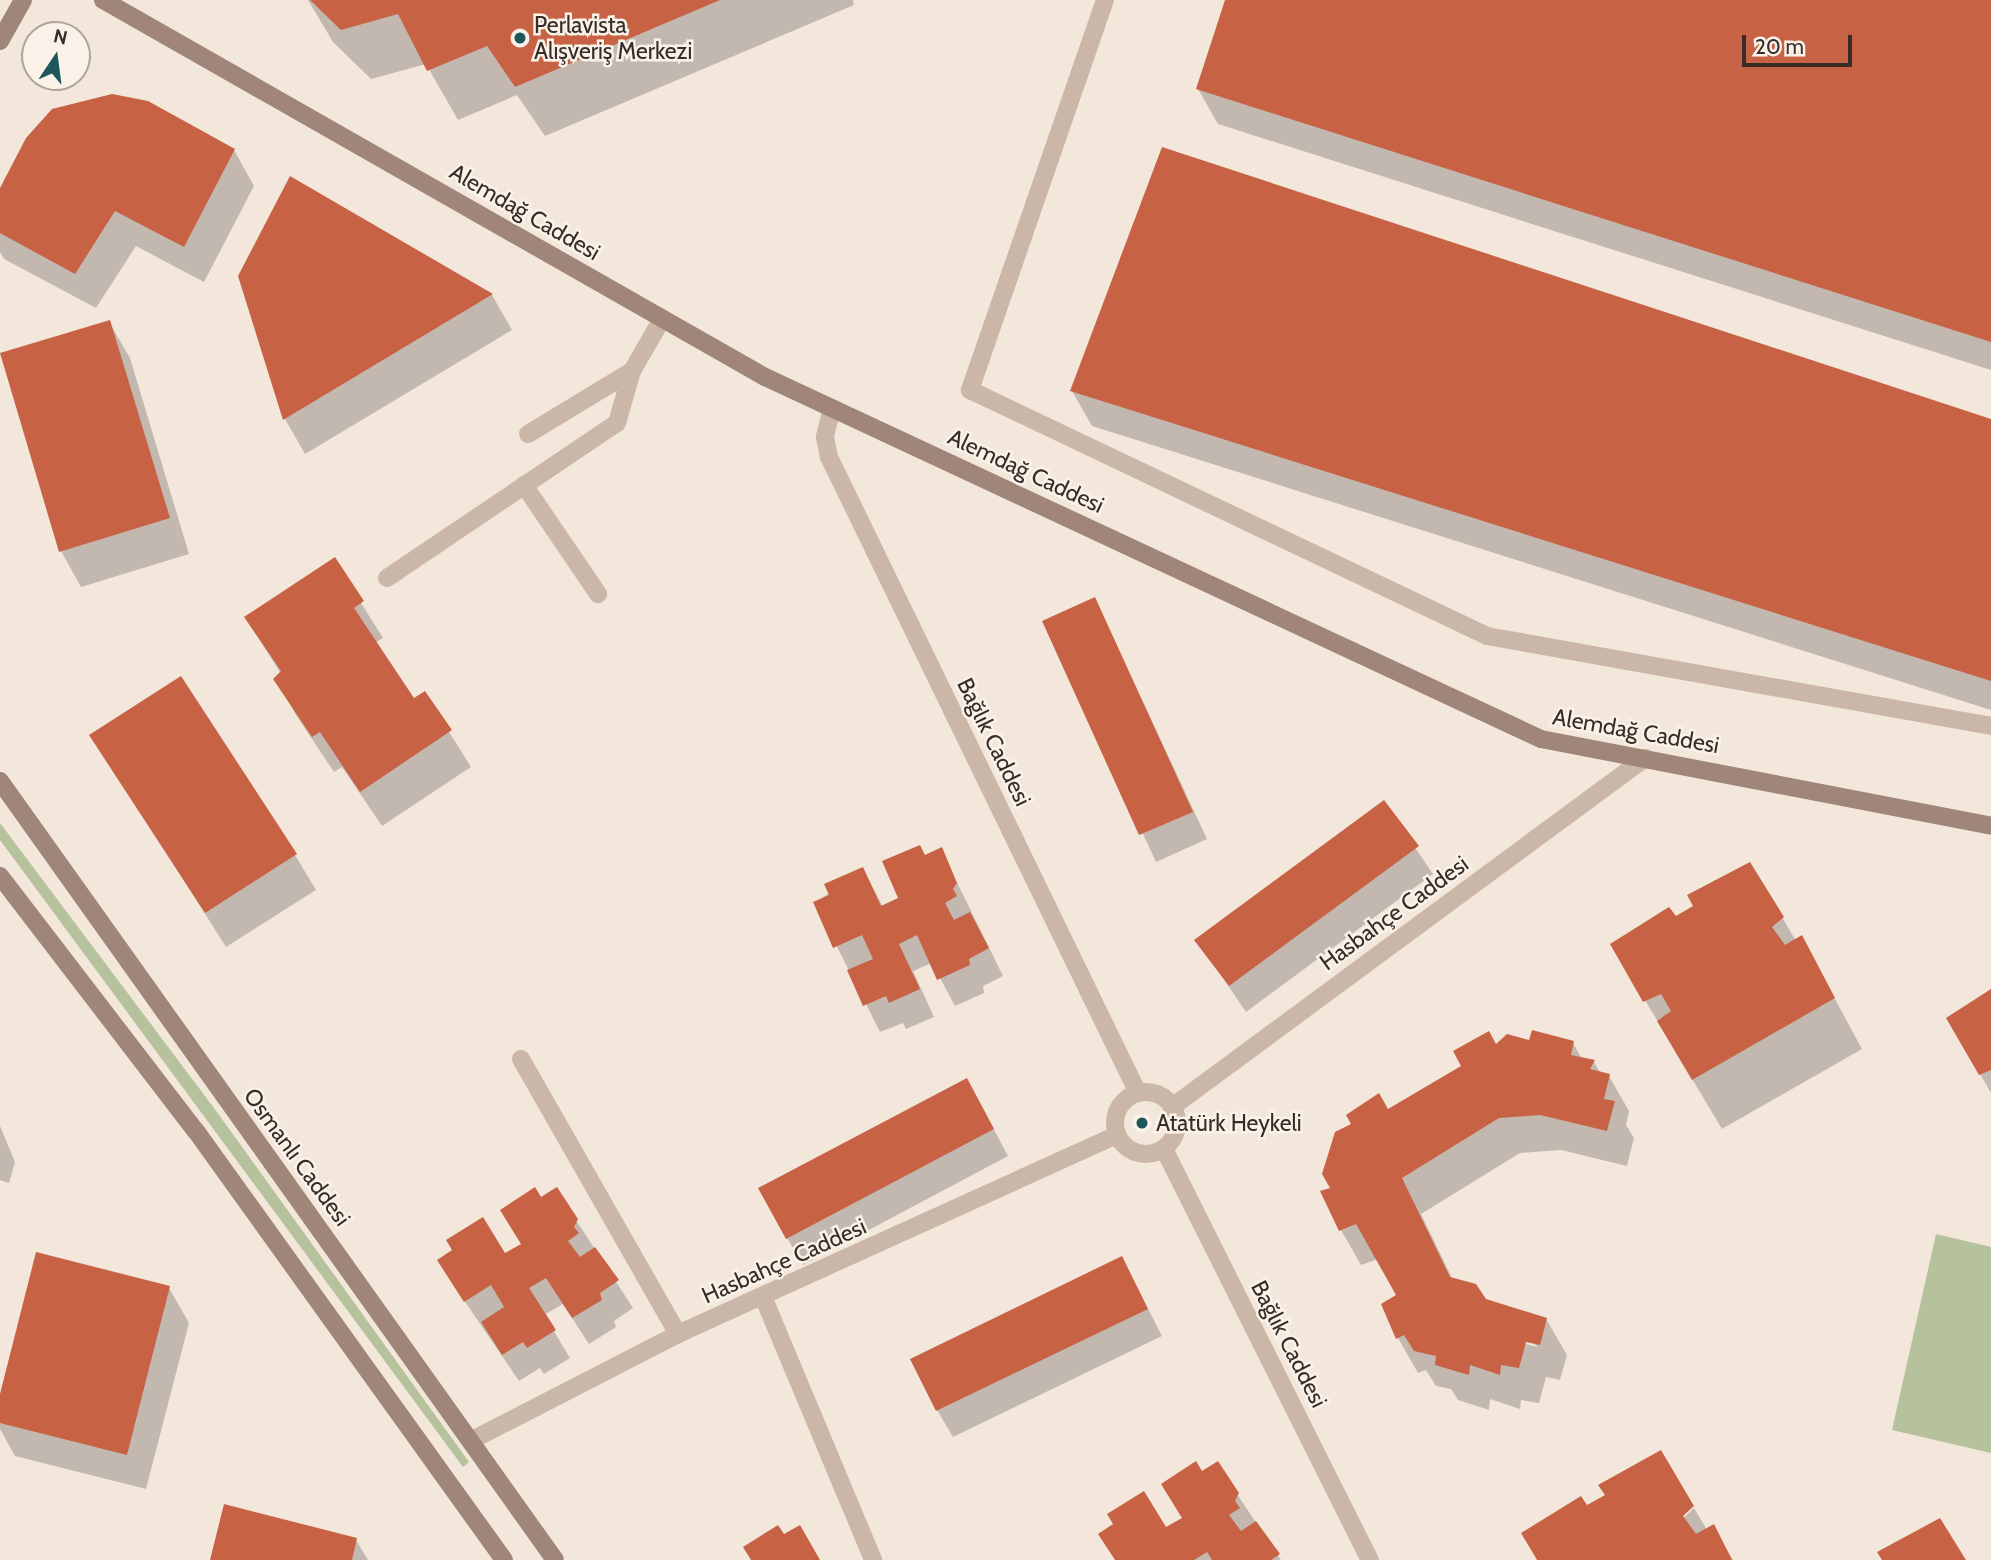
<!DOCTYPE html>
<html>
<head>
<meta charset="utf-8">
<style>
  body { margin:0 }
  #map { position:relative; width:1991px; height:1560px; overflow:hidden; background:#f3e7dc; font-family:Cabin,sans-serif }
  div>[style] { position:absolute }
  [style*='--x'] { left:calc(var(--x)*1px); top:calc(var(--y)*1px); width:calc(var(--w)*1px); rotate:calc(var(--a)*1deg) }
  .green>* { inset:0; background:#b6c29b }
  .shadow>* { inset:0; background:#0003 }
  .building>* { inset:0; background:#c86244 }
  .service>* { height:18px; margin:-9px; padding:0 9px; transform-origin:9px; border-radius:9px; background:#cbb7a7 }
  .minor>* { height:18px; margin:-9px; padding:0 9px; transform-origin:9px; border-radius:9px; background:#cbb7a7 }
  .minor>.ring { margin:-9px; padding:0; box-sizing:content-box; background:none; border:18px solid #cbb7a7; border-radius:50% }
  .secondary>* { height:18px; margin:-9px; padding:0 9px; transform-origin:9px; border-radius:9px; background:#9f8678 }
  .dots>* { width:19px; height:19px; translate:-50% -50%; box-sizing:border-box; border:4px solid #faf2e8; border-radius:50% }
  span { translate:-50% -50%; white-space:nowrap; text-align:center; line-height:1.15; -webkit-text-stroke:5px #faf2e8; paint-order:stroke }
  .poi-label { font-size:23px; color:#372c28 }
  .left { translate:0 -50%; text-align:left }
  .street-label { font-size:23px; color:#372c28 }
  .north { position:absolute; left:21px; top:21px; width:70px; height:70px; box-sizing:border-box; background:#faf2e8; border:2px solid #aca39b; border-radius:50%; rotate:13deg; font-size:19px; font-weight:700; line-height:28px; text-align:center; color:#372c28 }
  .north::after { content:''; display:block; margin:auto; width:24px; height:32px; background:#1c575a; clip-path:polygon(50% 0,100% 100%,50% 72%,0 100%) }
  .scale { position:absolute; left:1742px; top:35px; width:110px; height:32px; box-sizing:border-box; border:4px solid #372c28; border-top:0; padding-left:9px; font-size:21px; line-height:24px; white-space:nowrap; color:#372c28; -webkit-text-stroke:5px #faf2e8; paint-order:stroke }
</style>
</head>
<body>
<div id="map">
  <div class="green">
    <i style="clip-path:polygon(0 823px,214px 1108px,469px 1462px,463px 1467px,0 840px)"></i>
    <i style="clip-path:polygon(1936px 1234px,1991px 1247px,1991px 1453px,1892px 1430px)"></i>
  </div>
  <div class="shadow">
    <i style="clip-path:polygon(308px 0,853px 0,854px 5px,545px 136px,517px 95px,458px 120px,426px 64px,371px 79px,333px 42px)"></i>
    <i style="clip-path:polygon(1226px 0,1991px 0,1991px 370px,1218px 124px,1198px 89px)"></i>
    <i style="clip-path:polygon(234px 150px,254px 186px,204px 282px,136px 246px,96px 308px,4px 259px,0 252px,0 192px)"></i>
    <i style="clip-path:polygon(291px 178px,492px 295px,512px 330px,305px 454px,285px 419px)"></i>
    <i style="clip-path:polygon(109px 322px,130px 358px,189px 554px,81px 587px,61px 551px)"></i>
    <i style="clip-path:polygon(1072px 391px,1991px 421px,1991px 710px,1092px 426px)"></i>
    <i style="clip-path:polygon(334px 560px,383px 638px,375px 643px,414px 700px,425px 693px,471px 767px,382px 826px,342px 767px,334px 772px,296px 715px,276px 679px,281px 674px,246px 618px)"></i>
    <i style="clip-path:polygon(1095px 599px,1207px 839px,1156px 862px,1045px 622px)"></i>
    <i style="clip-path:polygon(92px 735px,295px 855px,316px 890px,226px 947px)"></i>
    <i style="clip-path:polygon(1384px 802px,1433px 874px,1246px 1012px,1197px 940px)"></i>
    <i style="clip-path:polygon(941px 850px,1003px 976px,983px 986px,984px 993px,955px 1006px,932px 963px,913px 971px,934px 1017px,906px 1029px,903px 1023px,880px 1032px,815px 903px,863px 869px,883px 907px,901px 899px,925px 857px)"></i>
    <i style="clip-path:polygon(1782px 917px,1796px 941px,1802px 938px,1862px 1049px,1722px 1129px,1612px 945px)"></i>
    <i style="clip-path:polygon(1991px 992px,1991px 1093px,1948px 1018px)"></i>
    <i style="clip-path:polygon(evenodd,1530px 1042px,1573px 1043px,1582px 1059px,1594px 1062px,1601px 1074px,1609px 1076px,1629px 1111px,1626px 1125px,1634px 1138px,1627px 1166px,1561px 1150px,1520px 1153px,1421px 1214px,1453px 1280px,1485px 1301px,1546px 1319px,1567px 1355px,1560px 1380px,1546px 1377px,1539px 1403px,1521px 1400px,1520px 1409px,1490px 1399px,1489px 1410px,1458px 1400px,1451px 1389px,1436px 1386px,1426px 1370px,1418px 1373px,1398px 1338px,1398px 1296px,1378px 1259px,1361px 1265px,1341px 1230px,1333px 1189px,1388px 1112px,1496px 1046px,1530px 1042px,1530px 1341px,1538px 1347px,1517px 1342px,1530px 1341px)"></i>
    <i style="clip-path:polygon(982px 1107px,1008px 1156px,803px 1265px,787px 1238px)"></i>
    <i style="clip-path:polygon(0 1126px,15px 1162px,9px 1183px,0 1180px)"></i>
    <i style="clip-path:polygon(540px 1199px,576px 1220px,633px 1308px,614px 1321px,616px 1327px,589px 1344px,563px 1304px,544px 1315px,570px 1358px,544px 1374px,540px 1368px,519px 1381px,455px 1287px,522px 1245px)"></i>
    <i style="clip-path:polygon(1122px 1258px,1162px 1336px,953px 1437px,937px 1410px)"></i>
    <i style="clip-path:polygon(169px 1288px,189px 1323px,146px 1489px,15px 1456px,0 1429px,0 1401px)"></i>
    <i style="clip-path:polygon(1201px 1473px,1237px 1494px,1281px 1560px,1115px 1560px,1183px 1519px)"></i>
    <i style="clip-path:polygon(1587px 1507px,1678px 1523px,1694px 1508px,1707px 1530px,1713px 1526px,1733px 1560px,1539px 1560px)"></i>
    <i style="clip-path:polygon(356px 1540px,368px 1560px,211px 1560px)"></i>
  </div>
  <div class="building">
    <i style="clip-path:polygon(310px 0,720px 0,515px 87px,487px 46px,427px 71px,398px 14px,341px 30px)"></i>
    <i style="clip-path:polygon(1225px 0,1991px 0,1991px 342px,1196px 89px)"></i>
    <i style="clip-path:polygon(112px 94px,148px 101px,235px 149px,184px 247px,115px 211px,75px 274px,0 233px,0 188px,26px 138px,52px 109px)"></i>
    <i style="clip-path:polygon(1162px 147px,1991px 419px,1991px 681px,1070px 391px)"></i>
    <i style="clip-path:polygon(290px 176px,493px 294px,283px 420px,238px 276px)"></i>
    <i style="clip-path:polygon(110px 320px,170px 518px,59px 552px,0 353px)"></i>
    <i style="clip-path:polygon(335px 557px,364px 601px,354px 608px,414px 698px,425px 691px,452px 730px,360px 792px,320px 732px,312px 737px,273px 679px,281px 671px,244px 617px)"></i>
    <i style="clip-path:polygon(1095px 597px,1193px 812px,1139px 835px,1042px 621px)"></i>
    <i style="clip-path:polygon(181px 676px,297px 854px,205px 913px,89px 735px)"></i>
    <i style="clip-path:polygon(1384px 800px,1419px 846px,1229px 986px,1194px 940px)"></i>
    <i style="clip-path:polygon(920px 845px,925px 855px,942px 847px,957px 883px,953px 889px,957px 896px,945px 903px,954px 920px,970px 912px,989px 948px,969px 959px,970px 965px,937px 980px,917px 935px,899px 944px,920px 989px,889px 1003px,886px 996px,863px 1006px,847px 970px,873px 959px,862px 935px,833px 948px,813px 902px,829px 895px,824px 884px,863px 867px,881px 906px,898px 898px,882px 861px)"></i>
    <i style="clip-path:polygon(1750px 862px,1784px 917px,1772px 927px,1785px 945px,1802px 935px,1835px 998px,1692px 1080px,1657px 1021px,1671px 1011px,1661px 994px,1643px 1002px,1610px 944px,1669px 907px,1676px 916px,1693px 906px,1687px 895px)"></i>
    <i style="clip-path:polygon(1991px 989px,1991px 1070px,1979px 1075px,1946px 1018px)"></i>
    <i style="clip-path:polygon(1532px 1030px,1574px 1041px,1571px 1055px,1595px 1060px,1590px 1069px,1610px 1074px,1604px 1099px,1615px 1101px,1607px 1131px,1540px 1115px,1499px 1118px,1402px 1178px,1450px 1277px,1476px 1284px,1486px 1299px,1547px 1318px,1540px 1345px,1526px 1342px,1519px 1368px,1501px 1365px,1500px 1375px,1470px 1365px,1469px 1375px,1435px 1365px,1436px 1356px,1414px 1351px,1404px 1335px,1396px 1339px,1381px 1304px,1396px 1295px,1356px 1224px,1339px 1231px,1320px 1191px,1330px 1188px,1322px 1174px,1335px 1132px,1351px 1124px,1346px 1115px,1379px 1093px,1388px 1109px,1461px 1066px,1453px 1051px,1489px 1031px,1496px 1044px,1507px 1034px,1529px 1040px)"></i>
    <i style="clip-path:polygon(967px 1078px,994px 1129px,786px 1239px,758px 1188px)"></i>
    <i style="clip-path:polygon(535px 1187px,541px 1197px,557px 1187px,578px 1219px,574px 1227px,579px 1233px,568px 1241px,580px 1257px,595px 1247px,619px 1280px,600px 1293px,602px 1300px,572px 1318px,546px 1278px,529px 1288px,556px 1330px,527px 1348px,523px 1342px,502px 1355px,481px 1322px,504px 1307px,491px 1285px,464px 1302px,437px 1260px,452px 1250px,446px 1240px,483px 1217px,505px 1253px,521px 1244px,500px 1210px)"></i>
    <i style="clip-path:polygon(36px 1252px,170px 1286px,127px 1455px,0 1423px,0 1394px)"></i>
    <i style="clip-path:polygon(1122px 1256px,1148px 1309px,936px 1411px,910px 1359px)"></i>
    <i style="clip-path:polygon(1661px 1450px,1694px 1506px,1683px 1516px,1696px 1534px,1714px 1524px,1732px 1560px,1537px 1560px,1521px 1533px,1581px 1496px,1587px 1505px,1605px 1495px,1598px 1485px)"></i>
    <i style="clip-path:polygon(1196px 1461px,1202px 1471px,1218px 1461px,1239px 1493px,1235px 1501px,1240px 1508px,1229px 1515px,1241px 1531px,1256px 1521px,1280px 1554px,1271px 1560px,1212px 1560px,1207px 1552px,1194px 1560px,1115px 1560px,1098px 1534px,1113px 1524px,1107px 1514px,1144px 1491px,1166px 1527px,1182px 1518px,1161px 1484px)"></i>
    <i style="clip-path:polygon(224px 1504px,357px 1538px,352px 1560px,210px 1560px)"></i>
    <i style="clip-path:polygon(1940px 1518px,1966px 1560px,1882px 1560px,1877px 1552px)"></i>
    <i style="clip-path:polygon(778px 1525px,784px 1534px,800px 1525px,820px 1560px,751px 1560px,743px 1547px)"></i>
  </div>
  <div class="service">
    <i style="--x:1105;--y:0;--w:413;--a:109.1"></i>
    <i style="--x:970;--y:390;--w:573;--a:25.45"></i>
    <i style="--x:1487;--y:636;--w:512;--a:10.12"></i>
    <i style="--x:528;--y:434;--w:122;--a:-31.2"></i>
    <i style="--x:632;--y:371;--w:60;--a:-60"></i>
    <i style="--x:524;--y:485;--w:132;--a:55.8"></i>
    <i style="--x:387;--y:578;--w:277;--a:-34"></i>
    <i style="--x:617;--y:423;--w:54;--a:-73.9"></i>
  </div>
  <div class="minor">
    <i style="--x:832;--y:408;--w:30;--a:104"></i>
    <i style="--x:825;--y:437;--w:20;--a:79"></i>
    <i style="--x:829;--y:457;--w:707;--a:64.09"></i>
    <i style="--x:521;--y:1059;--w:317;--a:60.3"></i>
    <i class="ring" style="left:1115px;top:1092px;width:44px;height:44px"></i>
    <i style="--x:1172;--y:1107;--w:588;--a:-36.42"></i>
    <i style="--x:1164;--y:1149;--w:460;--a:63.4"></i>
    <i style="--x:764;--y:1299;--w:283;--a:67.3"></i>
    <i style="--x:474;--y:1439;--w:229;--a:-27.2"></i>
    <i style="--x:678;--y:1334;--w:482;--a:-24.4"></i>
  </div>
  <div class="secondary">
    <i style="--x:103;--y:0;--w:762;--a:29.66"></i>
    <i style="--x:765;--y:377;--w:856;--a:25.01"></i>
    <i style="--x:1541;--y:739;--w:458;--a:10.9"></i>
    <i style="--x:0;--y:41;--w:47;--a:-60.7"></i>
    <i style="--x:0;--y:781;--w:956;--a:54.53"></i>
    <i style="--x:0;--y:876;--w:322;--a:52.5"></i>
    <i style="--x:196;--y:1131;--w:528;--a:54.32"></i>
  </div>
  <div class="dots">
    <i style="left:520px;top:38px;background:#1c575a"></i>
    <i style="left:1142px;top:1123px;background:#1c575a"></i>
  </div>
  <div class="poi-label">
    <span class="left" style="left:534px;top:38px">Perlavista<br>Alışveriş Merkezi</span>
    <span class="left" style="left:1156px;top:1123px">Atatürk Heykeli</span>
  </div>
  <div class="street-label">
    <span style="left:525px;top:212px;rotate:30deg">Alemdağ Caddesi</span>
    <span style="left:1026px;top:471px;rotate:25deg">Alemdağ Caddesi</span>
    <span style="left:1636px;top:731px;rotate:10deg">Alemdağ Caddesi</span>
    <span style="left:994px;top:742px;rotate:64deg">Bağlık Caddesi</span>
    <span style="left:1394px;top:913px;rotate:-36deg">Hasbahçe Caddesi</span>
    <span style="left:297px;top:1157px;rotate:54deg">Osmanlı Caddesi</span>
    <span style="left:784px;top:1261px;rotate:-24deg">Hasbahçe Caddesi</span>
    <span style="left:1289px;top:1344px;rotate:63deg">Bağlık Caddesi</span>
  </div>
  <div class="north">N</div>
  <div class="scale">20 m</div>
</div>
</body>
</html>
